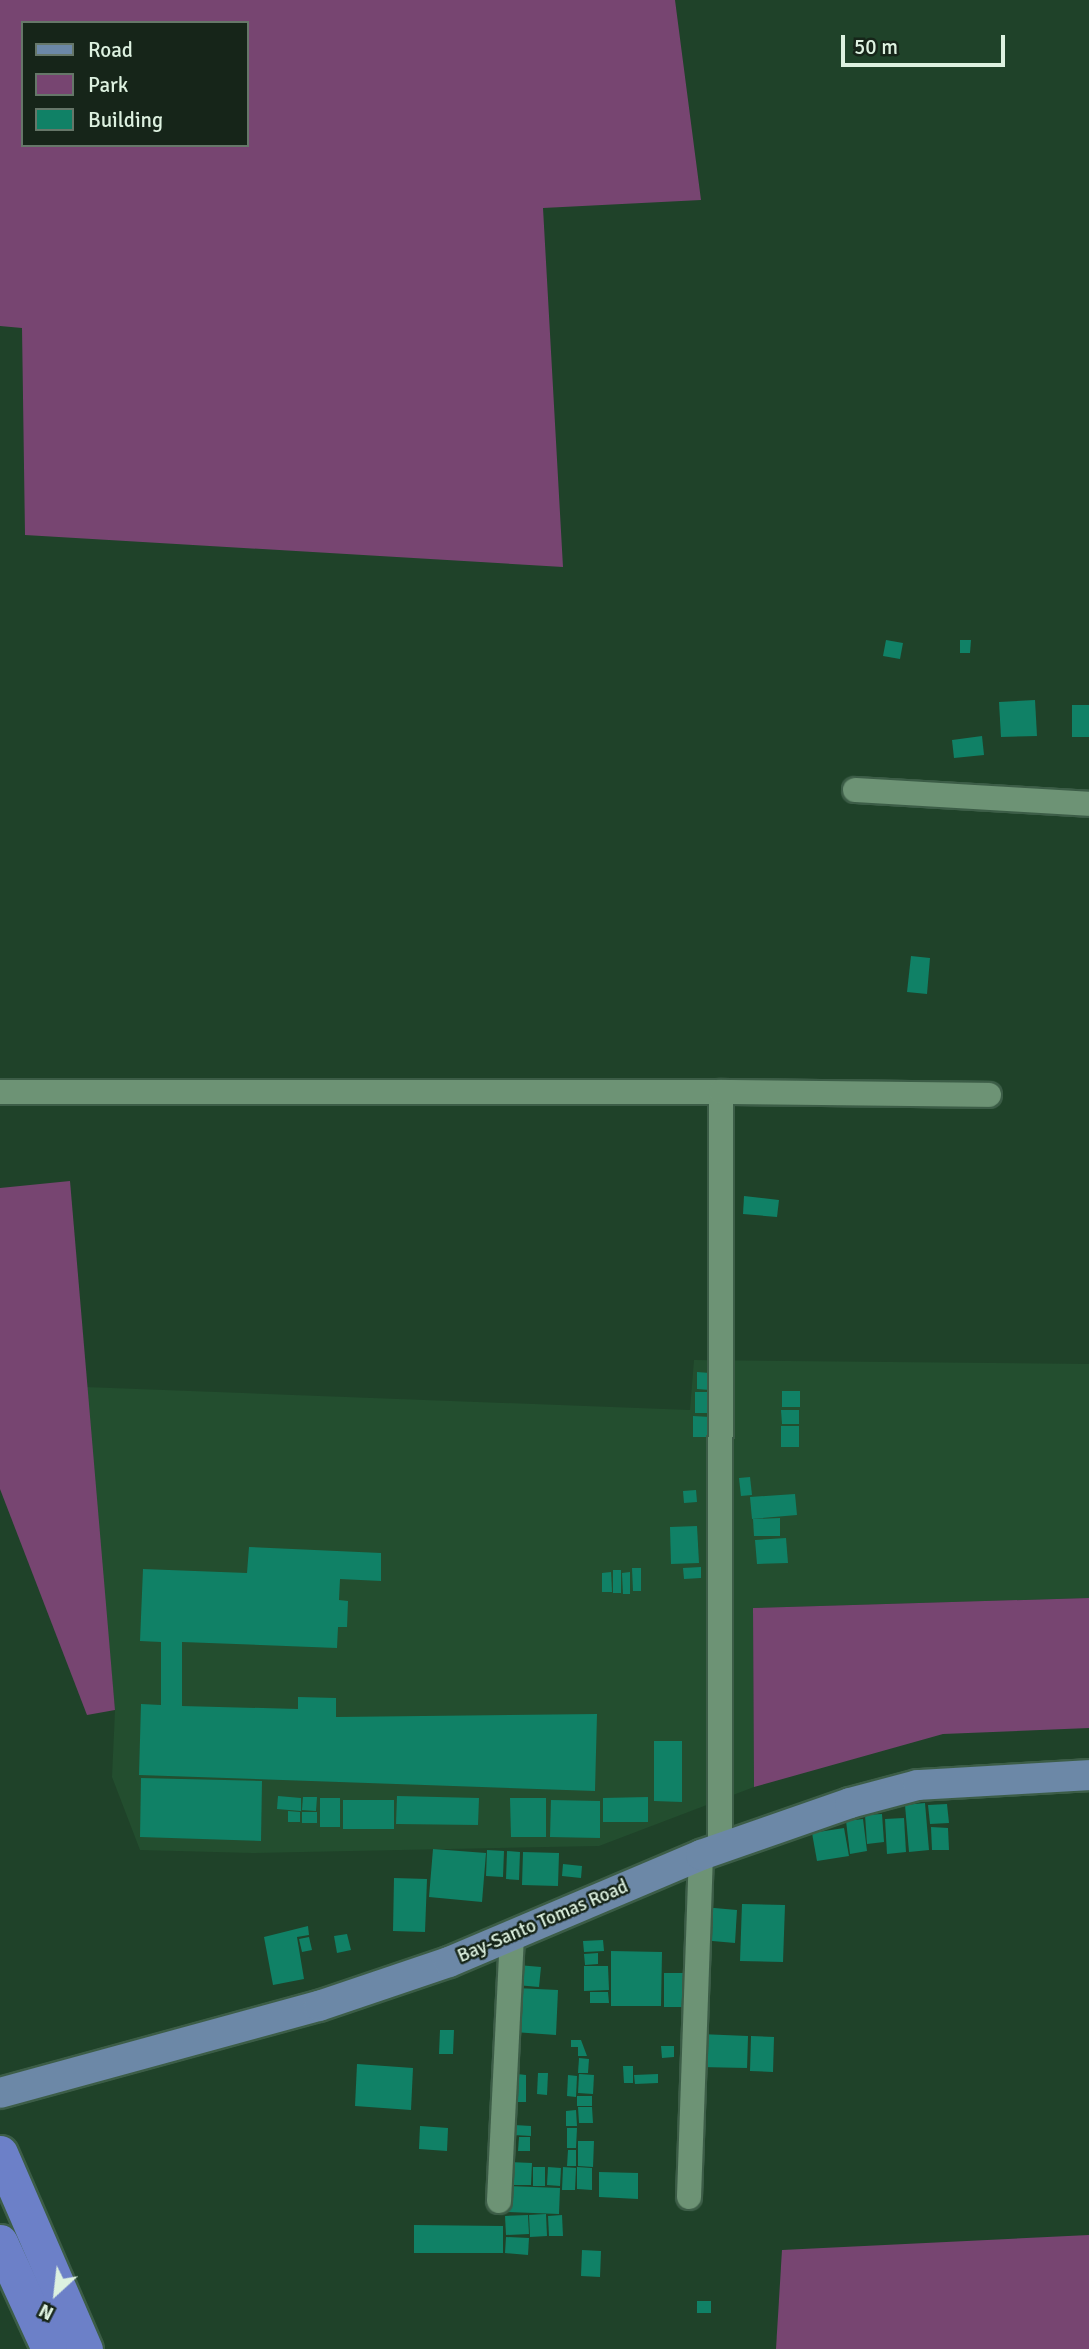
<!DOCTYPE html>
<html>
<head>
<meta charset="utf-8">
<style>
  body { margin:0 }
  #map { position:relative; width:1089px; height:2349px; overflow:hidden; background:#1f4229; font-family:Signika,sans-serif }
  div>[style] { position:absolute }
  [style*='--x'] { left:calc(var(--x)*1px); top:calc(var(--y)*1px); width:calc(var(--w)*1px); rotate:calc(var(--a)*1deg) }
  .built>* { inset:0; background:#234e2f }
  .green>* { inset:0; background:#774571 }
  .building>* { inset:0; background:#108166 }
  .roads { filter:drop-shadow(2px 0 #3c5d47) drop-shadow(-2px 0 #3c5d47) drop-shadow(0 2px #3c5d47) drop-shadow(0 -2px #3c5d47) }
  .minor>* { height:24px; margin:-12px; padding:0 12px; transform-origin:12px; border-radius:12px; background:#6d9375 }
  .major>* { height:30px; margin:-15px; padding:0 15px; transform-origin:15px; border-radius:15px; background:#6c88a7 }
  .highway>* { height:35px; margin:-17.5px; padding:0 17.5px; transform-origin:17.5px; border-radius:17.5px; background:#6c80c8 }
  span { translate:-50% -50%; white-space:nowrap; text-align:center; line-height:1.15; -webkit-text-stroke:5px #162519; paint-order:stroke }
  .street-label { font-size:19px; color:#ddf1e0 }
  .legend { position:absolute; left:21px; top:21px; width:228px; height:126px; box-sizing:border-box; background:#162519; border:2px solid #667769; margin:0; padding:9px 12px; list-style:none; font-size:21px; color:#ddf1e0 }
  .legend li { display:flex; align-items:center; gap:14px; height:35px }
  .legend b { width:35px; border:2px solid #667769 }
  .north { position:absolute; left:21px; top:2258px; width:70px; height:70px; -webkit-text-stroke:5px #162519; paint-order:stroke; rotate:207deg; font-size:19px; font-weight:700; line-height:28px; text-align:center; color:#ddf1e0 }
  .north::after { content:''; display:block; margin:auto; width:24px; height:32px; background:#ddf1e0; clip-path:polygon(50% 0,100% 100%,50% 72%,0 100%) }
  .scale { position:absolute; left:841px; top:35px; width:164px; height:32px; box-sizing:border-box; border:4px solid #ddf1e0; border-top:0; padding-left:9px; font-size:21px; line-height:24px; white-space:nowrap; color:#ddf1e0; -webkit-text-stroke:5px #162519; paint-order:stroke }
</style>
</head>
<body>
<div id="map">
  <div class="built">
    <i style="clip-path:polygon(694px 1360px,1089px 1364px,1089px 1598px,753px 1608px,754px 1787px,599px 1846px,252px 1853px,140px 1850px,112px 1777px,115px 1710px,85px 1387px,690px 1410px)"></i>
  </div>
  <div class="green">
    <i style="clip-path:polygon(evenodd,0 0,675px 0,701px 200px,543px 208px,563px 567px,25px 535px,22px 328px,0 326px,0 0,23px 23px,247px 23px,247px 145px,23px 145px,23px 23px)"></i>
    <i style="clip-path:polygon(70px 1181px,115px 1710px,87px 1715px,0 1489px,0 1188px)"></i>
    <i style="clip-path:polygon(1089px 1598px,1089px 1728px,943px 1734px,754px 1787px,753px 1608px)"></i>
    <i style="clip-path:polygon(1089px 2235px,1089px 2349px,776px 2349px,782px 2250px)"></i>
  </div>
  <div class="building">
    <i style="clip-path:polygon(886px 640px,903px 643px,900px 659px,883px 656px)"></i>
    <i style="clip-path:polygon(960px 640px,971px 640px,970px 653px,960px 653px)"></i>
    <i style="clip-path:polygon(1035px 700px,1037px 736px,1001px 737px,999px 702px)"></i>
    <i style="clip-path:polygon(1072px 705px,1089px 705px,1089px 737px,1072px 737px)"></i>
    <i style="clip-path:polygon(982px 736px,984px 755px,954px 758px,952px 740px)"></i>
    <i style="clip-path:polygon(911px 956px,930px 958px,927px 994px,907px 992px)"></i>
    <i style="clip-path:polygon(744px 1196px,779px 1200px,777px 1217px,743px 1214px)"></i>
    <i style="clip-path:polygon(697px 1372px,710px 1373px,710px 1390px,697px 1389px)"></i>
    <i style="clip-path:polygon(782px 1391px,800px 1391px,800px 1407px,782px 1407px)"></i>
    <i style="clip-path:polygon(695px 1392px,709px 1392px,710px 1413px,695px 1413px)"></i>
    <i style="clip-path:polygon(781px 1410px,799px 1410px,799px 1424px,782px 1424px)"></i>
    <i style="clip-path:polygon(693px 1416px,710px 1417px,710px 1437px,693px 1437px)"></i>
    <i style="clip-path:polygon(781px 1426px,799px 1426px,799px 1447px,781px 1447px)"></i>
    <i style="clip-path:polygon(750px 1477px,752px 1495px,741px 1496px,739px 1478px)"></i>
    <i style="clip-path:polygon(696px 1490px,697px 1502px,684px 1503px,683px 1491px)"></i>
    <i style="clip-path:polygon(795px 1494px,797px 1515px,752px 1519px,750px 1497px)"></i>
    <i style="clip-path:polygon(780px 1518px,780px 1536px,754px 1536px,753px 1519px)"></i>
    <i style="clip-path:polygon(697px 1526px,699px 1563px,671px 1564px,670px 1527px)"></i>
    <i style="clip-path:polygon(786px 1538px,788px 1563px,757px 1564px,755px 1540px)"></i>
    <i style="clip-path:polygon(249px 1547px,381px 1553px,381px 1581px,340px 1579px,339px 1600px,348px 1601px,347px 1627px,338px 1627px,337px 1648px,182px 1642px,182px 1706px,298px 1709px,298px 1697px,336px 1698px,336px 1717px,597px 1714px,595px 1791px,139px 1775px,141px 1704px,161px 1705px,161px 1642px,140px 1641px,143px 1569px,247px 1573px)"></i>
    <i style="clip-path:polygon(701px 1567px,701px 1578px,684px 1579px,683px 1568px)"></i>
    <i style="clip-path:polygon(632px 1568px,641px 1568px,641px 1591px,633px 1591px)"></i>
    <i style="clip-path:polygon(613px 1570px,621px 1570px,621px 1593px,613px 1593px)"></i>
    <i style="clip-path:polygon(611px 1572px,612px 1592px,602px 1592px,602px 1573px)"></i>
    <i style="clip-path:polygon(630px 1572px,630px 1594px,623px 1594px,622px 1573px)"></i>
    <i style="clip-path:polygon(654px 1741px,682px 1741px,682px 1802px,654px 1801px)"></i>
    <i style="clip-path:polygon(141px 1778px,262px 1781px,261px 1841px,140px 1837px)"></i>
    <i style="clip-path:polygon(278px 1796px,301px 1798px,301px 1811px,277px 1809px)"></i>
    <i style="clip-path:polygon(397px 1796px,479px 1798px,478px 1825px,396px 1824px)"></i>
    <i style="clip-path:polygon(303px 1797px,317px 1797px,316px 1811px,302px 1810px)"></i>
    <i style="clip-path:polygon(648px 1797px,648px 1822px,603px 1822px,603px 1798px)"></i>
    <i style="clip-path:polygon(320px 1798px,340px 1798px,340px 1827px,320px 1827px)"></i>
    <i style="clip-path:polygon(510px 1798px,546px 1798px,546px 1837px,511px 1837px)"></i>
    <i style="clip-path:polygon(343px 1800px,394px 1800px,394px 1829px,343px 1829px)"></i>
    <i style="clip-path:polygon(551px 1800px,600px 1801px,600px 1838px,550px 1837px)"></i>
    <i style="clip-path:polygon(925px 1803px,929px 1850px,909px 1852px,905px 1805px)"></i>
    <i style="clip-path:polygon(947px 1804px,949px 1823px,930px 1824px,928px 1805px)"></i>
    <i style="clip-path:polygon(288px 1811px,300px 1812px,300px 1822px,288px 1822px)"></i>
    <i style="clip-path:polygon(302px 1812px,317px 1812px,317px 1823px,302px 1823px)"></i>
    <i style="clip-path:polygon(882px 1814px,884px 1842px,867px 1844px,865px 1815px)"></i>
    <i style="clip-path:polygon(904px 1818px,906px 1852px,887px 1854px,885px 1819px)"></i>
    <i style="clip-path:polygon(863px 1819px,867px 1851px,850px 1854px,846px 1821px)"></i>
    <i style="clip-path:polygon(931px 1827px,948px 1828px,949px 1850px,932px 1850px)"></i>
    <i style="clip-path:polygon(844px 1828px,849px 1856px,817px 1861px,812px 1833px)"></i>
    <i style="clip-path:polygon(433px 1849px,486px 1853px,482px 1902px,429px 1897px)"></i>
    <i style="clip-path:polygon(487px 1850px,504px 1851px,503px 1877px,486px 1876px)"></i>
    <i style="clip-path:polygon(507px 1851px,520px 1852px,519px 1880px,506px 1879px)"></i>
    <i style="clip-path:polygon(523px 1852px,559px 1853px,558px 1886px,522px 1885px)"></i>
    <i style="clip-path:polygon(563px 1864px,582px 1866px,581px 1878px,562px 1876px)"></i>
    <i style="clip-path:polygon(394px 1878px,427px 1879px,425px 1932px,393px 1931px)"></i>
    <i style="clip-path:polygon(742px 1904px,785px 1905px,783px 1962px,740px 1961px)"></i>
    <i style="clip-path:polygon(703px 1907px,737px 1910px,735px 1943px,701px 1940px)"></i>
    <i style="clip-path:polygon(308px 1926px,309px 1935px,297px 1937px,304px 1979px,273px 1985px,264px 1937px)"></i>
    <i style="clip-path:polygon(347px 1934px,351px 1950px,337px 1953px,334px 1936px)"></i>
    <i style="clip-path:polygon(309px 1937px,312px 1950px,302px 1952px,299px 1939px)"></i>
    <i style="clip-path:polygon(603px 1940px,604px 1951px,584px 1952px,583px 1941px)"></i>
    <i style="clip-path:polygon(611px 1951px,662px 1952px,661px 2006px,611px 2006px)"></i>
    <i style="clip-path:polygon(598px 1953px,598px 1964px,585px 1965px,584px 1954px)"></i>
    <i style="clip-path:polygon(518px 1965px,541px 1967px,539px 1987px,516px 1985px)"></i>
    <i style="clip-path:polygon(584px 1966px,608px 1966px,609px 1990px,584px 1991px)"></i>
    <i style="clip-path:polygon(664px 1973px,690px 1973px,689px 2007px,664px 2007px)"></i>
    <i style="clip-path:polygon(516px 1988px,558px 1990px,556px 2035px,514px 2032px)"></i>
    <i style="clip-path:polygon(590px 1992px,608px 1992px,609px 2003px,590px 2003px)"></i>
    <i style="clip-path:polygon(440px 2030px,454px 2030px,453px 2054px,439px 2054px)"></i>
    <i style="clip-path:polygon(700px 2034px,748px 2036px,747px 2068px,700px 2067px)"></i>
    <i style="clip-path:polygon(751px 2036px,774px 2037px,773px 2072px,750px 2071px)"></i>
    <i style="clip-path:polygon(571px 2040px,581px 2040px,587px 2056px,578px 2056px,578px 2047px,571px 2047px)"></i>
    <i style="clip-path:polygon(661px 2046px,674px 2046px,674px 2057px,662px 2058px)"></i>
    <i style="clip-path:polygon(579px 2058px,589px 2059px,588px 2073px,578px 2073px)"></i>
    <i style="clip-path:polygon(357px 2064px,413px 2068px,411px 2110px,355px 2106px)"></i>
    <i style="clip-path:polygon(623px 2066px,633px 2066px,633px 2083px,624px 2083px)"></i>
    <i style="clip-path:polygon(538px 2073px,548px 2073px,547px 2095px,537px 2094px)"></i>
    <i style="clip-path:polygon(517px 2074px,526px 2075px,526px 2102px,515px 2102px)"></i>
    <i style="clip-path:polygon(579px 2074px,594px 2075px,593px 2094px,578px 2093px)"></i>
    <i style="clip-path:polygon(658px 2074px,658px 2083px,635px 2084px,634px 2075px)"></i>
    <i style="clip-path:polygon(568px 2075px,577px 2076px,576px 2097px,567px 2096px)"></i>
    <i style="clip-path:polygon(577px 2096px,592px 2096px,592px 2106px,577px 2106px)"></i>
    <i style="clip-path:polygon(578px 2107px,592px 2107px,593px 2123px,579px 2123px)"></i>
    <i style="clip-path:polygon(576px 2110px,577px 2126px,566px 2126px,566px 2111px)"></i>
    <i style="clip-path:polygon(514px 2125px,531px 2126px,531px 2136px,513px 2135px)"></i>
    <i style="clip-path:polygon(420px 2126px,448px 2128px,447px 2151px,419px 2149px)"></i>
    <i style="clip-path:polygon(567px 2128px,577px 2128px,576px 2148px,567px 2148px)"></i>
    <i style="clip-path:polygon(519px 2137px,530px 2137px,530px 2151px,518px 2151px)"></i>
    <i style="clip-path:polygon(578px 2141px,594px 2141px,593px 2167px,578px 2166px)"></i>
    <i style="clip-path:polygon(568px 2150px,576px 2150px,576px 2166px,567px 2166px)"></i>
    <i style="clip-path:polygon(509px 2162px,532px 2163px,531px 2185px,509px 2185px)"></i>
    <i style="clip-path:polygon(533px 2167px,545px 2167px,545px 2186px,533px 2186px)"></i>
    <i style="clip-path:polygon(548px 2167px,561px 2168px,560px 2186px,547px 2185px)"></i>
    <i style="clip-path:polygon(563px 2167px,576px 2168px,575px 2190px,562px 2190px)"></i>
    <i style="clip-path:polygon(577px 2167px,592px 2168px,592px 2190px,577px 2189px)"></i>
    <i style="clip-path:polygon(599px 2172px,638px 2173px,638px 2199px,599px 2197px)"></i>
    <i style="clip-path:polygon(507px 2186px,560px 2188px,559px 2214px,507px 2212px)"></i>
    <i style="clip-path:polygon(546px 2214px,547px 2236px,530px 2237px,529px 2215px)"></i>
    <i style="clip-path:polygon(528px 2215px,529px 2234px,506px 2235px,505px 2216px)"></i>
    <i style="clip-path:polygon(562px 2215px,563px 2236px,549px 2236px,548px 2216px)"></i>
    <i style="clip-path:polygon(414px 2225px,503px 2226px,503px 2253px,414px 2253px)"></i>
    <i style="clip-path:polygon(506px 2237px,529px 2238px,528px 2255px,505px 2253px)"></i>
    <i style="clip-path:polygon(582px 2250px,601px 2251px,600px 2277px,581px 2276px)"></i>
    <i style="clip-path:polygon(697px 2301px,711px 2301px,711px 2313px,697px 2313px)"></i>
  </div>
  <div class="roads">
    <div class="minor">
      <i style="--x:855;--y:790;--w:234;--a:3.4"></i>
      <i style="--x:0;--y:1092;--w:721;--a:0"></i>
      <i style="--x:721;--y:1092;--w:756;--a:90.08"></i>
      <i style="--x:721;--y:1092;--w:268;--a:0.6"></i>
      <i style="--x:689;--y:2197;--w:342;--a:-88"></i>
      <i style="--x:499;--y:2201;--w:264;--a:-87.2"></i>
    </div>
    <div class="major">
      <i style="--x:0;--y:2093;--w:331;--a:-15.3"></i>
      <i style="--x:319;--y:2006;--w:137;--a:-18.7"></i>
      <i style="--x:449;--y:1962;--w:274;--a:-23"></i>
      <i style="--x:701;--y:1855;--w:158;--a:-19.2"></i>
      <i style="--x:850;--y:1803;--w:70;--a:-14.8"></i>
      <i style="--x:918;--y:1785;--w:171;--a:-3.3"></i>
    </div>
    <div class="highway">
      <i style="--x:0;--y:2153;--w:214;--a:66.6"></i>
      <i style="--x:0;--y:2242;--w:118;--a:65.4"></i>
    </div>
  </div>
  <div class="street-label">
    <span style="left:543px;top:1922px;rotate:-23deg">Bay-Santo Tomas Road</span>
  </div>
  <ul class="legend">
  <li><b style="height:9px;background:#6c88a7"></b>Road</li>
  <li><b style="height:19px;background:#774571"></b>Park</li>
  <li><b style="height:19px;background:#108166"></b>Building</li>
  </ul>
  <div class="north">N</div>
  <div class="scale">50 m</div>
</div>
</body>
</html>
